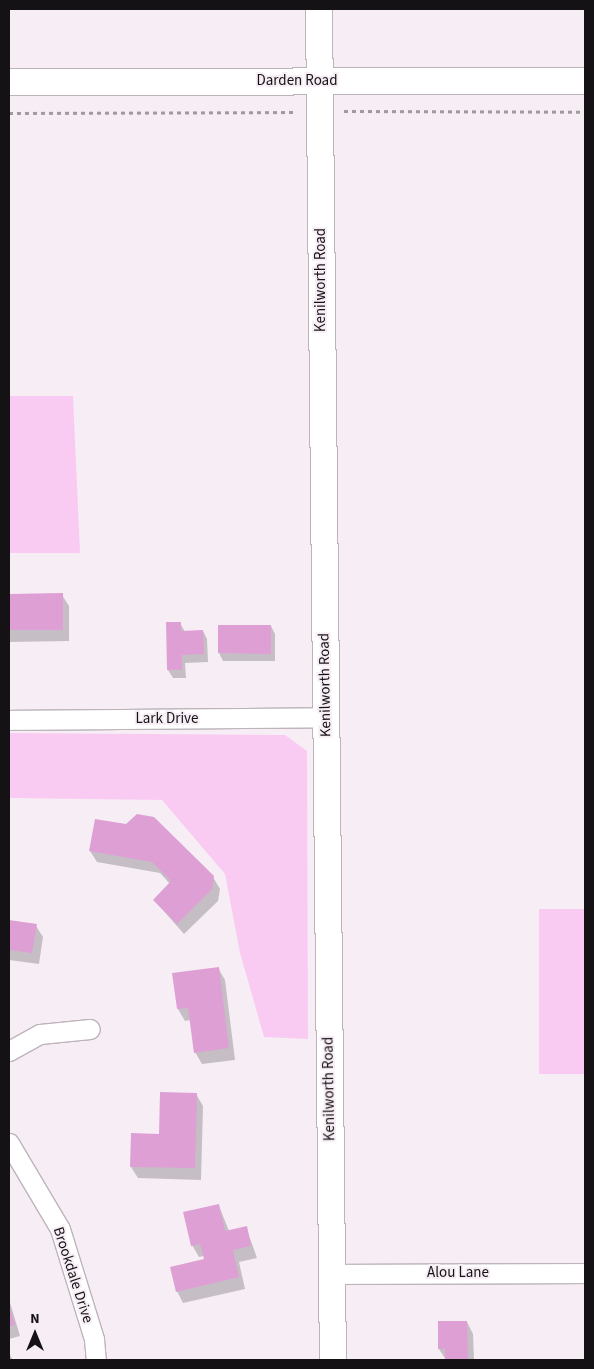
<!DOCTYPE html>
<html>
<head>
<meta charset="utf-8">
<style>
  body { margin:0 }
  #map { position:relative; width:594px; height:1369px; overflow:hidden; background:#f7eef5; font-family:"Source Sans 3",sans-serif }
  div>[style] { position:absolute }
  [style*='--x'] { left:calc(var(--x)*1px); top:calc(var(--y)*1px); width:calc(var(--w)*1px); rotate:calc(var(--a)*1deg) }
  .green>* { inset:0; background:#facbf2 }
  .shadow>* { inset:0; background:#0003 }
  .building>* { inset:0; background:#de9fd4 }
  .path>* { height:3px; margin-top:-1.5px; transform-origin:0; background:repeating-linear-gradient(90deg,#a0999e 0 4px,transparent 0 8px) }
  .roads { filter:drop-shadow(1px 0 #bdb4bb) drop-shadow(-1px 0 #bdb4bb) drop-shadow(0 1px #bdb4bb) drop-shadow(0 -1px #bdb4bb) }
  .street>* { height:19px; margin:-9.5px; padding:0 9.5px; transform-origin:9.5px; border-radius:9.5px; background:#fff }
  .secondary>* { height:26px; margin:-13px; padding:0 13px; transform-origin:13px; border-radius:13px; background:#fff }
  span { translate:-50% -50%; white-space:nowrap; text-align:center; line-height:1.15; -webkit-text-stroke:4px #f7eef5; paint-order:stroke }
  .street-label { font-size:15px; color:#151215 }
  .frame { position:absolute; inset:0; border:10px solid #151215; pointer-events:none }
  .north { position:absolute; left:10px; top:1309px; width:50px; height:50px; -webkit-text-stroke:4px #f7eef5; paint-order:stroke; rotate:0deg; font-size:14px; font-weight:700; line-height:20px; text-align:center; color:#151215 }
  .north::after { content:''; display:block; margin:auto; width:18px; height:22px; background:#151215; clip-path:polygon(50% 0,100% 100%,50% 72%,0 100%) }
</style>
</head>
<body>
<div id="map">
  <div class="green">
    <i style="clip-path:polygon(9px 396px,73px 396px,80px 553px,9px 553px)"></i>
    <i style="clip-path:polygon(9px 733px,285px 735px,307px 751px,308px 1039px,264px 1037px,240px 953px,225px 874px,162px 800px,9px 798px)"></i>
    <i style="clip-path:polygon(539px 909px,585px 909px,585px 1074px,539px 1074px)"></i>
  </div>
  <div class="shadow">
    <i style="clip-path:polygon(9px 595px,62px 595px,69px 606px,69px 641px,9px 642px)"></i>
    <i style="clip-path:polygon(167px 623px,180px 623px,185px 632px,203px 631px,207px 639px,208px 662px,185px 663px,186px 678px,173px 678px,168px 670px)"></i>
    <i style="clip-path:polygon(271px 626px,275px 634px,275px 661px,223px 661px,219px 653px)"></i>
    <i style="clip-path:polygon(96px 820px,213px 877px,220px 889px,218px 901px,184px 934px,154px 900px,170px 884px,160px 873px,97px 862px,90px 851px)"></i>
    <i style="clip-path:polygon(9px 921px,36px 926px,43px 937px,39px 964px,9px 960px)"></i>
    <i style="clip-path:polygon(218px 968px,225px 980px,235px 1060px,202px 1064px,195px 1052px,191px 1020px,185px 1021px,178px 1009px,174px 974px)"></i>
    <i style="clip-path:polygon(196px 1094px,203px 1106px,201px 1180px,138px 1178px,131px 1167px)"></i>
    <i style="clip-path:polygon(219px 1206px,229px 1231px,246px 1227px,257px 1258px,239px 1262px,245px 1289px,183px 1303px,177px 1291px,205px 1260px,204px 1256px,199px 1257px,192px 1245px)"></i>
    <i style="clip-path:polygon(9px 1299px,20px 1336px,9px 1339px)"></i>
    <i style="clip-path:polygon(467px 1322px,473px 1334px,474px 1360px,446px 1360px,439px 1349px)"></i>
    <i style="clip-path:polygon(10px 1355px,13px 1360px,9px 1360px)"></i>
  </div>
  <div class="building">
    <i style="clip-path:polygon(63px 593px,63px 630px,9px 630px,9px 594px)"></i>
    <i style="clip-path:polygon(166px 622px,181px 622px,181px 631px,203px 630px,204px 654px,182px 655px,182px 670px,167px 670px)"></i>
    <i style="clip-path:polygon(218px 625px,271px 625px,271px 654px,218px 653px)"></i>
    <i style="clip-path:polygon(137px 814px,154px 817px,214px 876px,212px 889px,177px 924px,153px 900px,171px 881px,152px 862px,89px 851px,95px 819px,126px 824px)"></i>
    <i style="clip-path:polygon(9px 920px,37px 924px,32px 953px,9px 950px)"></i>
    <i style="clip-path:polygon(219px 967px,229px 1048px,194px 1053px,188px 1008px,177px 1009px,172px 973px)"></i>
    <i style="clip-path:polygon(160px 1092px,197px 1093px,195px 1168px,130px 1167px,131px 1133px,159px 1134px)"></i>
    <i style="clip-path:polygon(219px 1204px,225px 1231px,247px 1226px,251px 1246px,233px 1250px,239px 1277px,176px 1292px,170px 1267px,204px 1259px,200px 1244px,191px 1246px,183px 1212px)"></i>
    <i style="clip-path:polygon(9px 1305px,15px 1325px,9px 1326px)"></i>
    <i style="clip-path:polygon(438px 1321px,467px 1321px,468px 1360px,445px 1360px,445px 1349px,438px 1349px)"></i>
  </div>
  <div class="path">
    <i style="--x:344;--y:111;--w:241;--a:0.2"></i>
    <i style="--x:9;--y:113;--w:287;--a:-0.2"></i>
  </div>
  <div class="roads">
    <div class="street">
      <i style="--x:9;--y:720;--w:316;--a:-0.5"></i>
      <i style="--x:9;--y:1051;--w:35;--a:-29"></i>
      <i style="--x:40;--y:1034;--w:50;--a:-5.7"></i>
      <i style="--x:9;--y:1143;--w:100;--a:59.3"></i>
      <i style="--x:60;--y:1229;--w:115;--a:72.8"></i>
      <i style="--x:94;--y:1339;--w:21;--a:85"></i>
      <i style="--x:332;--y:1274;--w:253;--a:-0.2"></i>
    </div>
    <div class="secondary">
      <i style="--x:319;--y:9;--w:1351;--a:89.41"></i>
      <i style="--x:9;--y:82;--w:576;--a:-0.1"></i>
    </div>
  </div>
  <div class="street-label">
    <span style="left:297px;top:81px">Darden Road</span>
    <span style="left:321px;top:280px;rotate:-90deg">Kenilworth Road</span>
    <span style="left:325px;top:685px;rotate:-91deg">Kenilworth Road</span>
    <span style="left:167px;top:719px">Lark Drive</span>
    <span style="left:329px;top:1089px;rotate:-91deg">Kenilworth Road</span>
    <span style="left:458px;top:1273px">Alou Lane</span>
    <span style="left:73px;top:1275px;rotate:72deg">Brookdale Drive</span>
  </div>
  <div class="frame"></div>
  <div class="north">N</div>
</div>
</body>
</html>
